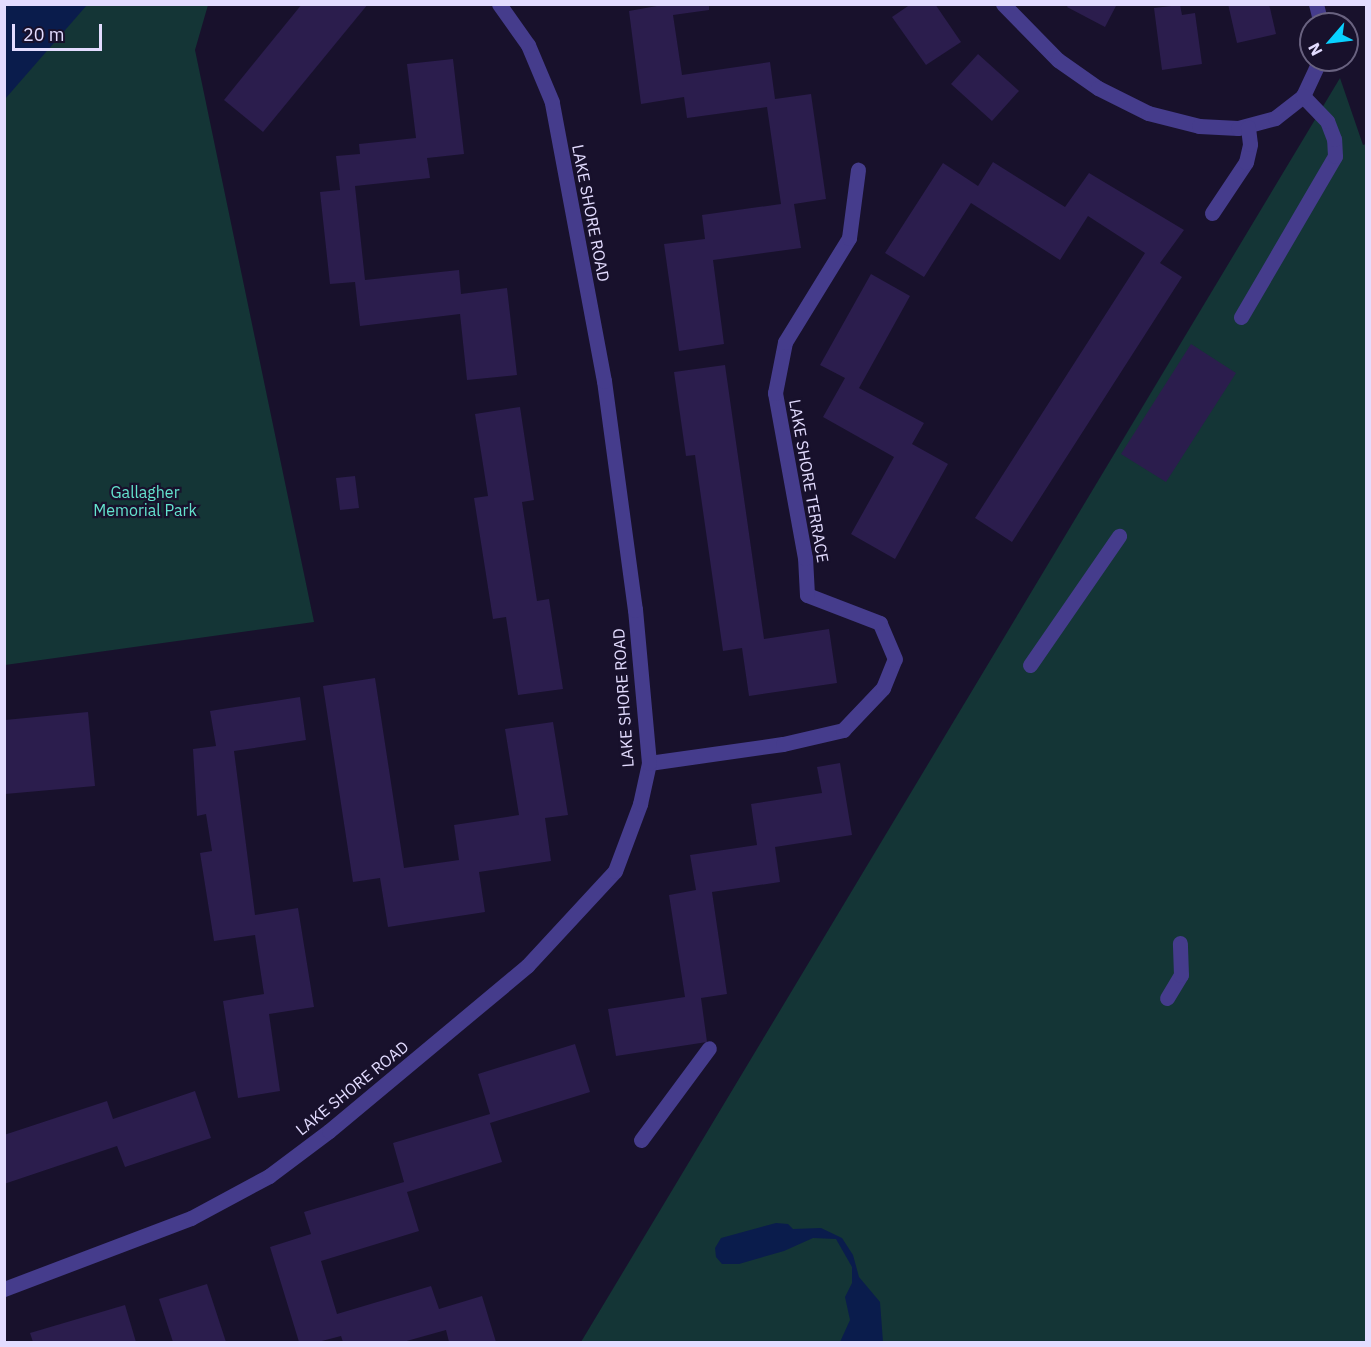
<!DOCTYPE html>
<html>
<head>
<meta charset="utf-8">
<style>
  body { margin:0 }
  #map { position:relative; width:1371px; height:1347px; overflow:hidden; background:#18112c; font-family:"IBM Plex Sans",sans-serif }
  div>[style] { position:absolute }
  [style*='--x'] { left:calc(var(--x)*1px); top:calc(var(--y)*1px); width:calc(var(--w)*1px); rotate:calc(var(--a)*1deg) }
  .green>* { inset:0; background:#143536 }
  .water>* { inset:0; background:#0a1c4c }
  .building>* { inset:0; background:#2b1d4d }
  .minor>* { height:15px; margin:-7.5px; padding:0 7.5px; transform-origin:7.5px; border-radius:7.5px; background:#453c8c }
  span { translate:-50% -50%; white-space:nowrap; text-align:center; line-height:1.15; -webkit-text-stroke:4.5px #18112c; paint-order:stroke }
  .street-label { font-size:16px; color:#e3dcff }
  .park-label { font-size:16px; color:#64e3ce }
  .frame { position:absolute; inset:0; border:6px solid #e3dcff; pointer-events:none }
  .north { position:absolute; left:1299px; top:12px; width:60px; height:60px; box-sizing:border-box; background:#18112c; border:2px solid #696280; border-radius:50%; rotate:242deg; font-size:16px; font-weight:700; line-height:24px; text-align:center; color:#e3dcff }
  .north::after { content:''; display:block; margin:auto; width:21px; height:27px; background:#08d1ff; clip-path:polygon(50% 0,100% 100%,50% 72%,0 100%) }
  .scale { position:absolute; left:12px; top:24px; width:90px; height:27px; box-sizing:border-box; border:3px solid #e3dcff; border-top:0; padding-left:8px; font-size:18px; line-height:21px; white-space:nowrap; color:#e3dcff; -webkit-text-stroke:4px #18112c; paint-order:stroke }
</style>
</head>
<body>
<div id="map">
  <div class="green">
    <i style="clip-path:polygon(4px 5px,208px 5px,195px 50px,314px 622px,5px 665px)"></i>
    <i style="clip-path:polygon(1340px 78px,1363px 145px,1366px 144px,1366px 1342px,581px 1342px)"></i>
  </div>
  <div class="water">
    <i style="clip-path:polygon(5px 4px,87px 5px,5px 99px,4px 5px)"></i>
    <i style="clip-path:polygon(776px 1223px,788px 1224px,793px 1229px,821px 1228px,842px 1238px,853px 1255px,859px 1277px,880px 1302px,883px 1342px,840px 1342px,850px 1320px,845px 1297px,852px 1283px,852px 1267px,836px 1239px,813px 1238px,784px 1251px,739px 1264px,722px 1264px,716px 1257px,715px 1248px,721px 1238px)"></i>
  </div>
  <div class="building">
    <i style="clip-path:polygon(302px 4px,368px 4px,263px 132px,224px 100px)"></i>
    <i style="clip-path:polygon(668px 4px,709px 4px,709px 10px,673px 15px,682px 75px,770px 62px,775px 99px,811px 94px,826px 199px,794px 204px,801px 248px,713px 260px,724px 344px,679px 351px,664px 244px,705px 239px,702px 215px,781px 204px,767px 107px,687px 118px,684px 97px,641px 104px,629px 11px)"></i>
    <i style="clip-path:polygon(911px 4px,935px 4px,961px 42px,926px 65px,892px 17px)"></i>
    <i style="clip-path:polygon(1069px 4px,1117px 4px,1105px 27px,1067px 7px)"></i>
    <i style="clip-path:polygon(1228px 4px,1269px 4px,1276px 34px,1237px 43px)"></i>
    <i style="clip-path:polygon(1180px 5px,1182px 15px,1195px 13px,1202px 64px,1162px 70px,1154px 8px)"></i>
    <i style="clip-path:polygon(978px 54px,1019px 91px,992px 121px,951px 84px)"></i>
    <i style="clip-path:polygon(453px 59px,464px 154px,427px 158px,430px 178px,355px 186px,365px 280px,459px 270px,461px 294px,507px 288px,517px 375px,467px 380px,460px 314px,360px 326px,355px 282px,330px 284px,320px 192px,340px 190px,336px 156px,360px 154px,359px 144px,416px 138px,407px 64px)"></i>
    <i style="clip-path:polygon(993px 162px,1065px 207px,1089px 173px,1184px 230px,1160px 263px,1182px 277px,1012px 542px,975px 518px,1145px 253px,1088px 216px,1060px 260px,971px 203px,924px 277px,885px 253px,943px 163px,978px 186px)"></i>
    <i style="clip-path:polygon(871px 274px,910px 296px,859px 388px,924px 423px,912px 444px,948px 464px,895px 559px,851px 534px,894px 457px,823px 417px,845px 378px,820px 365px)"></i>
    <i style="clip-path:polygon(1191px 344px,1236px 373px,1166px 482px,1121px 454px)"></i>
    <i style="clip-path:polygon(725px 365px,764px 639px,829px 629px,837px 683px,749px 696px,742px 648px,723px 651px,695px 455px,686px 456px,674px 372px)"></i>
    <i style="clip-path:polygon(520px 407px,534px 500px,522px 502px,537px 601px,549px 599px,563px 689px,518px 695px,506px 617px,493px 619px,474px 498px,488px 496px,475px 414px)"></i>
    <i style="clip-path:polygon(355px 476px,359px 508px,340px 510px,336px 478px)"></i>
    <i style="clip-path:polygon(375px 678px,404px 868px,459px 860px,454px 825px,519px 815px,505px 729px,553px 722px,568px 815px,545px 818px,551px 861px,479px 872px,485px 912px,388px 927px,380px 878px,353px 882px,323px 686px)"></i>
    <i style="clip-path:polygon(300px 697px,306px 740px,234px 751px,255px 915px,298px 908px,314px 1007px,269px 1014px,280px 1091px,238px 1098px,223px 1001px,264px 994px,255px 935px,214px 941px,200px 853px,212px 851px,206px 814px,197px 816px,193px 749px,216px 746px,210px 711px)"></i>
    <i style="clip-path:polygon(88px 712px,95px 786px,5px 794px,5px 720px)"></i>
    <i style="clip-path:polygon(840px 763px,852px 835px,775px 847px,780px 882px,712px 892px,727px 994px,701px 998px,707px 1042px,616px 1056px,608px 1009px,685px 997px,669px 895px,696px 890px,690px 855px,757px 845px,751px 804px,822px 793px,817px 767px)"></i>
    <i style="clip-path:polygon(575px 1044px,590px 1092px,490px 1123px,502px 1162px,407px 1192px,419px 1231px,321px 1261px,337px 1314px,431px 1286px,439px 1309px,482px 1296px,496px 1342px,449px 1342px,446px 1330px,403px 1342px,343px 1342px,341px 1336px,318px 1342px,299px 1342px,270px 1247px,311px 1234px,304px 1212px,404px 1182px,393px 1143px,490px 1114px,478px 1074px)"></i>
    <i style="clip-path:polygon(195px 1091px,211px 1138px,125px 1167px,117px 1146px,4px 1184px,4px 1135px,107px 1101px,113px 1119px)"></i>
    <i style="clip-path:polygon(207px 1284px,226px 1342px,173px 1342px,159px 1299px)"></i>
    <i style="clip-path:polygon(125px 1305px,136px 1342px,33px 1342px,30px 1333px)"></i>
  </div>
  <div class="minor">
    <i style="--x:1003;--y:4;--w:78;--a:45.5"></i>
    <i style="--x:1058;--y:60;--w:49;--a:35"></i>
    <i style="--x:1098;--y:88;--w:56;--a:26.6"></i>
    <i style="--x:1148;--y:113;--w:53;--a:14.3"></i>
    <i style="--x:1199;--y:126;--w:39;--a:3"></i>
    <i style="--x:1238;--y:128;--w:38;--a:-15"></i>
    <i style="--x:1275;--y:118;--w:36;--a:-38"></i>
    <i style="--x:1303;--y:96;--w:40;--a:-65"></i>
    <i style="--x:1316;--y:4;--w:21;--a:76"></i>
    <i style="--x:1212;--y:213;--w:61;--a:-56.3"></i>
    <i style="--x:1246;--y:162;--w:18;--a:-77"></i>
    <i style="--x:1250;--y:144;--w:17;--a:-97"></i>
    <i style="--x:1241;--y:317;--w:186;--a:-59.7"></i>
    <i style="--x:1335;--y:156;--w:17;--a:-93"></i>
    <i style="--x:1334;--y:139;--w:19;--a:-111"></i>
    <i style="--x:1327;--y:121;--w:35;--a:-134"></i>
    <i style="--x:1030;--y:665;--w:157;--a:-55.4"></i>
    <i style="--x:649;--y:763;--w:135;--a:-8.1"></i>
    <i style="--x:783;--y:744;--w:62;--a:-13.1"></i>
    <i style="--x:843;--y:730;--w:58;--a:-46.4"></i>
    <i style="--x:883;--y:688;--w:31;--a:-68"></i>
    <i style="--x:895;--y:659;--w:39;--a:-113"></i>
    <i style="--x:880;--y:623;--w:78;--a:-159"></i>
    <i style="--x:807;--y:595;--w:37;--a:-93"></i>
    <i style="--x:805;--y:558;--w:168;--a:-100.3"></i>
    <i style="--x:775;--y:393;--w:52;--a:-78.9"></i>
    <i style="--x:785;--y:342;--w:122;--a:-58.4"></i>
    <i style="--x:849;--y:238;--w:69;--a:-82.5"></i>
    <i style="--x:1167;--y:998;--w:27;--a:-59"></i>
    <i style="--x:1181;--y:975;--w:32;--a:-92"></i>
    <i style="--x:641;--y:1140;--w:114;--a:-53.5"></i>
    <i style="--x:4;--y:1289;--w:200;--a:-20.8"></i>
    <i style="--x:191;--y:1218;--w:89;--a:-28.3"></i>
    <i style="--x:269;--y:1176;--w:75;--a:-36.9"></i>
    <i style="--x:329;--y:1131;--w:258;--a:-39.8"></i>
    <i style="--x:527;--y:966;--w:129;--a:-47.2"></i>
    <i style="--x:615;--y:871;--w:72;--a:-69.5"></i>
    <i style="--x:640;--y:804;--w:42;--a:-77.6"></i>
    <i style="--x:649;--y:763;--w:154;--a:-95.2"></i>
    <i style="--x:635;--y:610;--w:231;--a:-97.7"></i>
    <i style="--x:604;--y:381;--w:284;--a:-100.6"></i>
    <i style="--x:552;--y:102;--w:62;--a:-112.8"></i>
    <i style="--x:528;--y:45;--w:50;--a:-125.3"></i>
  </div>
  <div class="street-label">
    <span style="left:591px;top:213px;rotate:79deg">LAKE SHORE ROAD</span>
    <span style="left:809px;top:481px;rotate:80deg">LAKE SHORE TERRACE</span>
    <span style="left:623px;top:698px;rotate:-94deg">LAKE SHORE ROAD</span>
    <span style="left:352px;top:1088px;rotate:-39deg">LAKE SHORE ROAD</span>
  </div>
  <div class="park-label">
    <span style="left:145px;top:501px">Gallagher<br>Memorial Park</span>
  </div>
  <div class="frame"></div>
  <div class="north">N</div>
  <div class="scale">20 m</div>
</div>
</body>
</html>
